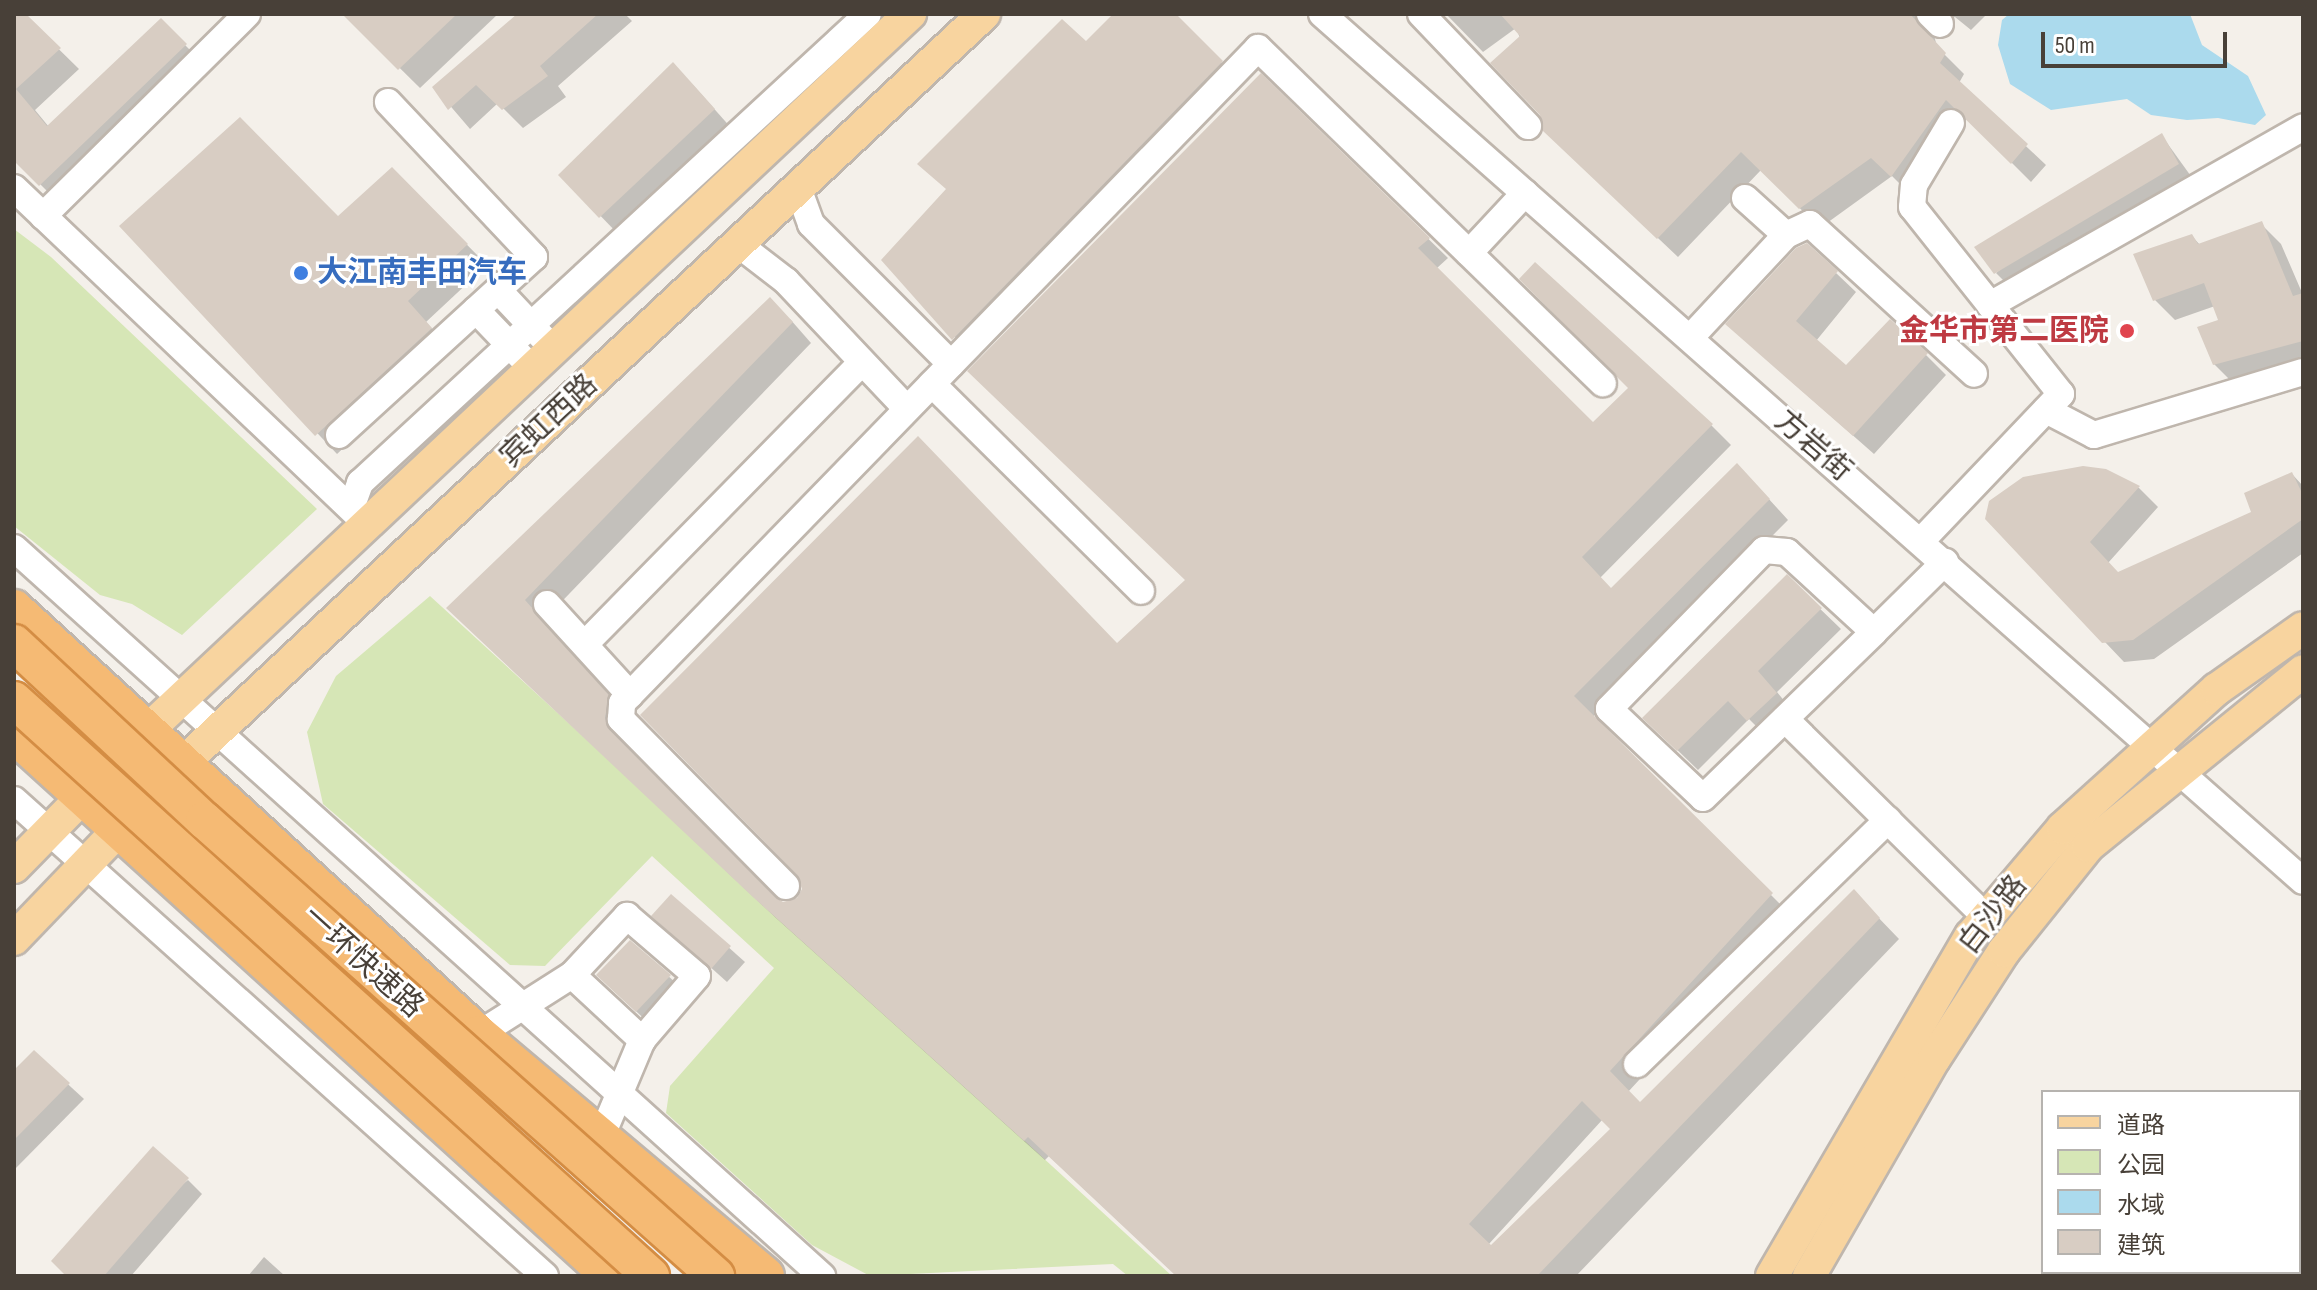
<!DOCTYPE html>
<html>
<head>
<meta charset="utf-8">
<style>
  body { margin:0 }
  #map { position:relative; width:2317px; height:1290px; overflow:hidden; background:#f4f0ea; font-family:"Sofia Sans Condensed","Noto Sans SC",sans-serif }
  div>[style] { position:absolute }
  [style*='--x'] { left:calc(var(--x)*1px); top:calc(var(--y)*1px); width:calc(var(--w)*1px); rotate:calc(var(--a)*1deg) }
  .green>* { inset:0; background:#d6e6b6 }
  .water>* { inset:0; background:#abdaed }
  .shadow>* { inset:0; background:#0003 }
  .building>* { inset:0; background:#d8cdc3 }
  .roads { filter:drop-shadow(2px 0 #bfb6ad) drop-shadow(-2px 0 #bfb6ad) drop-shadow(0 2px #bfb6ad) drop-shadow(0 -2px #bfb6ad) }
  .minor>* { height:26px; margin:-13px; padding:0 13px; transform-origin:13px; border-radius:13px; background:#fff }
  .major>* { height:32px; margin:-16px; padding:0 16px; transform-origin:16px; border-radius:16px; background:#f8d49f }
  .highway>* { height:36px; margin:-18px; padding:0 18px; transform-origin:18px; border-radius:18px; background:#f5ba74 }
  .bridges { filter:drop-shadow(2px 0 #d48d44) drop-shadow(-2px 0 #d48d44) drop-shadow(0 2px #d48d44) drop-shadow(0 -2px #d48d44) }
  .highway-bridge>* { height:36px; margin:-18px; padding:0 18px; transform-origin:18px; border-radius:18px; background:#f5ba74 }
  .dots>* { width:22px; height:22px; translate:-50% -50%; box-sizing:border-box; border:4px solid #fff; border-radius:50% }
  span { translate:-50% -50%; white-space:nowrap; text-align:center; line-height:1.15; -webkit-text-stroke:6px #fff; paint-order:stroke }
  .shop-label { font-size:30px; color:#366cbe; font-weight:700 }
  .left { translate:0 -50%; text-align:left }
  .health-label { font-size:30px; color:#be3a42; font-weight:700 }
  .right { translate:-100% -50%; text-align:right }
  .street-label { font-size:30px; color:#484038 }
  .frame { position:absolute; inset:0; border:16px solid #484038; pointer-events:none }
  .legend { position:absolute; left:2041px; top:1090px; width:260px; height:184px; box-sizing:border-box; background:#fff; border:2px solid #b6b3af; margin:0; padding:10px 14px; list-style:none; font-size:24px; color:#484038 }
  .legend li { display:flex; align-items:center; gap:16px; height:40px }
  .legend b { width:40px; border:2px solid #b6b3af }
  .scale { position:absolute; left:2041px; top:32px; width:186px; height:36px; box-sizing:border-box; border:4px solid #484038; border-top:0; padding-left:10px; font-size:24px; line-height:28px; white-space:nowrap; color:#484038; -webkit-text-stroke:6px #fff; paint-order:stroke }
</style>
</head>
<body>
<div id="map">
  <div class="green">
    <i style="clip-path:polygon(14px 229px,51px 257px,317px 509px,182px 635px,132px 604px,100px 595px,14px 526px)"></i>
    <i style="clip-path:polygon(430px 596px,1172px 1276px,1128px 1276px,1113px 1264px,870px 1276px,812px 1245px,666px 1113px,670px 1086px,774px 968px,652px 856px,545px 966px,510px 965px,323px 804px,307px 732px,336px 676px)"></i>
  </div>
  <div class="water">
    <i style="clip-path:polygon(2009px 14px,2190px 14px,2202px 45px,2248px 76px,2266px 115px,2255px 125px,2218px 118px,2187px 120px,2151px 115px,2127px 99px,2051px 110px,2010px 84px,1998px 45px,2002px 20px)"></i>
  </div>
  <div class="shadow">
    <i style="clip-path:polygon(14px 14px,23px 14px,79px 69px,35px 110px,49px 127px,161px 21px,205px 65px,60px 204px,14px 158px)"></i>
    <i style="clip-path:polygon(345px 14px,498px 14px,420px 88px)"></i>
    <i style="clip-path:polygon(520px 14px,625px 14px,632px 21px,558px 86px,566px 97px,523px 128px,498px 103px,470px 129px,435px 88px)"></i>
    <i style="clip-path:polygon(1116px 14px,1173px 14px,1241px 82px,974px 358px,884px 260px)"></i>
    <i style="clip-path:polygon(1446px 14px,1987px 14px,1971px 30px,1955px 17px,1939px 21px,1933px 31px,1937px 47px,1964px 74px,1959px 83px,2046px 165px,2031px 182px,1967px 118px,1911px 195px,1892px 176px,1820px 228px,1761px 170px,1678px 257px,1565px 150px,1516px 28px,1483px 52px)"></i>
    <i style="clip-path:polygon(evenodd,1261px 76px,1448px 258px,1437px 268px,1593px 425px,1711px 425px,1731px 445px,1600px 578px,1611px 590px,1757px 486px,1788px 520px,1593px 717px,1791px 915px,1628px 1092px,1640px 1105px,1873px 912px,1899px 939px,1576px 1276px,1177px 1276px,1049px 1156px,1045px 1160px,776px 918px,468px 627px,790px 319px,811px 343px,543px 621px,628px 717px,624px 739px,629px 752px,774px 899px,782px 904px,798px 900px,1117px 645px,1188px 581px,1261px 76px,1603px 1119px,1612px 1129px,1491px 1248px,1488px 1245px,1603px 1119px)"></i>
    <i style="clip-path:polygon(693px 85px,733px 130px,620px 236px,561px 175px)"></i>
    <i style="clip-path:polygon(2162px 136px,2193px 179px,2011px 288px,1996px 273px)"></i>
    <i style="clip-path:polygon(392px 169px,487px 265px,426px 322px,450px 349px,337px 454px,122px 226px,338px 219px)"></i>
    <i style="clip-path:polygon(2261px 224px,2281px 244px,2303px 295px,2303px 368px,2234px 384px,2214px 364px,2221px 321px,2215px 306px,2175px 320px,2155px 300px,2192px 236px,2200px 245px)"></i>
    <i style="clip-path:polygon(1836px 273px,1856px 292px,1816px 341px,1846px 367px,1926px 355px,1946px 375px,1874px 454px,1748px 343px)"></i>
    <i style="clip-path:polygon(2105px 471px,2139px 488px,2158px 507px,2108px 563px,2119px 574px,2254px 513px,2292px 474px,2303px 486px,2303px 553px,2154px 659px,2124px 662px,1987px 518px)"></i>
    <i style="clip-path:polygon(1787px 577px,1841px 629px,1777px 692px,1795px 714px,1769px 739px,1749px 719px,1698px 770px,1665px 738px)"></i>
    <i style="clip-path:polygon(671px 896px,745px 962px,727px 982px,669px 930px)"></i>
    <i style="clip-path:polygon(630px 942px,685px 991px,652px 1026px,613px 990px)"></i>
    <i style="clip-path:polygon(34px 1053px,84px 1099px,14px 1170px,14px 1073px)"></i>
    <i style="clip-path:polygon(188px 1180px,202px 1194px,131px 1276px,69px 1276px)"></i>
    <i style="clip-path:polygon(264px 1257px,285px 1276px,248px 1276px)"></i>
  </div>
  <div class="building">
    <i style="clip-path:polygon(14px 14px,26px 14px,61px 48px,16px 89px,47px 126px,161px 18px,187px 44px,39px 186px,14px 161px)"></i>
    <i style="clip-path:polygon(342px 14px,457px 14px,398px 70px)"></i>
    <i style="clip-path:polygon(517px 14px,598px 14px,540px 66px,548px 76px,502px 110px,476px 85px,448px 110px,432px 87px)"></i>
    <i style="clip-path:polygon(1113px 14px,1176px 14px,1223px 61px,952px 340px,881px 260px,946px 189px,917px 164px,1062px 19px,1086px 41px)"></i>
    <i style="clip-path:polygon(1500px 14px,1910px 14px,1946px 53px,1940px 63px,2028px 144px,2011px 164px,1946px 100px,1891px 177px,1871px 158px,1799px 209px,1741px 152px,1657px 239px,1543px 131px,1540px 115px,1490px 63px,1520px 36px)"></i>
    <i style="clip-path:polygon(673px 62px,715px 109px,599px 218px,558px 175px)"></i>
    <i style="clip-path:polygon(evenodd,1261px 73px,1430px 238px,1418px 248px,1593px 422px,1628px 388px,1519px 279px,1535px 262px,1713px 424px,1582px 557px,1611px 588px,1737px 463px,1770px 499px,1574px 696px,1773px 893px,1610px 1071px,1640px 1102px,1854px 889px,1880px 918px,1537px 1276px,1176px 1276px,1028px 1137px,1024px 1141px,754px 898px,446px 608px,770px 297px,793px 322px,525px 600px,609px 695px,605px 718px,610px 730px,775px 897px,783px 902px,797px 898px,802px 889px,797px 875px,640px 715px,918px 436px,1117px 643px,1185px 580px,967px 371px,1261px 73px,1582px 1101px,1610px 1129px,1491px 1245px,1469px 1224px,1582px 1101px)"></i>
    <i style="clip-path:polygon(240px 117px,338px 216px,392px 167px,468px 244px,408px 301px,432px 328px,315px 436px,119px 226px)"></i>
    <i style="clip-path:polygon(2162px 133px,2179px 164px,1994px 274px,1974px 247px)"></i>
    <i style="clip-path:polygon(2262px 221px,2293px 296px,2303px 293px,2303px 341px,2213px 365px,2197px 327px,2218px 320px,2204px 283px,2153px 301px,2133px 254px,2192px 234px,2198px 244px)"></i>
    <i style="clip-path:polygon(1807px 243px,1838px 271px,1796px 321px,1846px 365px,1890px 319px,1928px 353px,1853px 436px,1725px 324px,1796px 248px)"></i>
    <i style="clip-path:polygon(2083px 466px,2106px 469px,2140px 486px,2090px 542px,2118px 572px,2251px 512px,2244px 493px,2292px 472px,2303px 495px,2303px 519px,2133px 640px,2102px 643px,1985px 519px,1989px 501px,2023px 477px)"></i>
    <i style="clip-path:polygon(1787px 574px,1822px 608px,1758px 671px,1777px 693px,1747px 721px,1728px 701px,1677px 751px,1642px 718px)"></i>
    <i style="clip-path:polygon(671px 894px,731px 946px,711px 969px,651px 916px)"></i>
    <i style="clip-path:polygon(630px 940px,671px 975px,636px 1012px,596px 975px)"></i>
    <i style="clip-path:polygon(34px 1050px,70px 1083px,14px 1140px,14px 1070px)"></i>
    <i style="clip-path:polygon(153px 1146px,189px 1178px,104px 1276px,66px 1276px,51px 1261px)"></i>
  </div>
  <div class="roads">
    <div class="minor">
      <i style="--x:1322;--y:14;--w:1309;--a:41.47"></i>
      <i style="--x:1421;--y:14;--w:155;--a:46.3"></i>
      <i style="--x:1930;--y:14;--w:14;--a:45"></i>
      <i style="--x:14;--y:188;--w:480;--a:43.6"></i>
      <i style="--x:798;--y:188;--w:38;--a:70"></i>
      <i style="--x:811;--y:224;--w:198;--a:45"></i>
      <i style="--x:1745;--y:198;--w:55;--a:42.1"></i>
      <i style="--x:1786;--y:235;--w:26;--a:-25"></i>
      <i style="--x:1810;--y:224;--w:222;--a:42.4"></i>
      <i style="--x:43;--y:216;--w:287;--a:-44.7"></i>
      <i style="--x:738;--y:244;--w:61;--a:37.6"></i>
      <i style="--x:786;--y:281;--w:176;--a:46.6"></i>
      <i style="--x:1469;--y:253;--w:82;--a:-47"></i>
      <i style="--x:498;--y:290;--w:67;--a:46.8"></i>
      <i style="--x:1990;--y:305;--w:360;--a:-29.6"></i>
      <i style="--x:476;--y:310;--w:68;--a:46.2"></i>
      <i style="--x:1690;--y:338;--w:141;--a:-47"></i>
      <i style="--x:932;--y:384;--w:294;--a:44.7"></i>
      <i style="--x:2046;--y:410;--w:54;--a:27.5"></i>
      <i style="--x:2094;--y:435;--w:218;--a:-16.8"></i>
      <i style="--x:339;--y:435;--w:264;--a:-42.4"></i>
      <i style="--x:534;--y:257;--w:213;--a:-133.3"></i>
      <i style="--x:351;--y:508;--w:27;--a:-70"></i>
      <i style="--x:360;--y:483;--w:691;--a:-42.71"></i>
      <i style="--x:1921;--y:541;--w:203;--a:-46.4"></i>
      <i style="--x:2061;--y:394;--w:239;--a:-128.5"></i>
      <i style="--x:1912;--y:207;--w:22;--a:-85"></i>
      <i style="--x:1914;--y:185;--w:72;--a:-59.2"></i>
      <i style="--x:14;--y:548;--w:1088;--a:42.02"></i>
      <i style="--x:547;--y:604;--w:123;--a:47.6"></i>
      <i style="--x:1874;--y:632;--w:118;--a:-137.4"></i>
      <i style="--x:1787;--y:552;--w:23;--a:-175"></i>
      <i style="--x:1764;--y:550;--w:222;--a:134.3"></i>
      <i style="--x:1609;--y:709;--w:129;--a:43.4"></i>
      <i style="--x:1703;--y:798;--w:238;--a:-44.1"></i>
      <i style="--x:1874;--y:632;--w:100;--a:-44.6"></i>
      <i style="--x:585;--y:644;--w:395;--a:-45.5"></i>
      <i style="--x:1785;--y:719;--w:284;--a:44.6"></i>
      <i style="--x:14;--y:800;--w:713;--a:41.87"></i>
      <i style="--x:786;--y:886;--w:235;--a:-134.7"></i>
      <i style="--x:621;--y:719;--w:16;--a:-86"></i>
      <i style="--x:622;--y:703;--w:913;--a:-45.84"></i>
      <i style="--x:1258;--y:48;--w:481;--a:44.2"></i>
      <i style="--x:572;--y:975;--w:81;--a:-47"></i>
      <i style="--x:627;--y:916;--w:92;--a:40.6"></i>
      <i style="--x:697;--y:976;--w:84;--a:130.7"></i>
      <i style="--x:479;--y:1034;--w:110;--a:-32.4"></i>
      <i style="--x:572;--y:975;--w:96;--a:42.9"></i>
      <i style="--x:642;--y:1040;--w:108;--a:112.8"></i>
      <i style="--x:1637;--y:1064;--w:350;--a:-44.2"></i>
    </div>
    <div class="major">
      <i style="--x:14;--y:867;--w:192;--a:-45.6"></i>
      <i style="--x:148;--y:730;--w:1046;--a:-43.22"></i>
      <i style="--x:14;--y:939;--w:244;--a:-46.2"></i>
      <i style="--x:183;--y:763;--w:1097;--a:-43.08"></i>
      <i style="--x:1772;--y:1276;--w:394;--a:-59.7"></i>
      <i style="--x:1971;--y:936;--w:142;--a:-49.6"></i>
      <i style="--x:2063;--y:828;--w:207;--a:-42.1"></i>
      <i style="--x:2217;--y:689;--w:105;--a:-35.3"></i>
      <i style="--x:1809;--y:1276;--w:250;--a:-60.1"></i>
      <i style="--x:1934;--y:1059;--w:129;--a:-57.1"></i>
      <i style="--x:2004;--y:951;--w:134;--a:-51.3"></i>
      <i style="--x:2088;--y:846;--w:277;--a:-39.1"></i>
    </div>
    <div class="highway">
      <i style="--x:14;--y:608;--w:631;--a:42.49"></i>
      <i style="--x:479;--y:1034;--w:375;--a:40.1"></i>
      <i style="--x:14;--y:735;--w:805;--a:42.23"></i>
    </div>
  </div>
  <div class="bridges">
    <div class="highway-bridge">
      <i style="--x:14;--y:643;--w:260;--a:43"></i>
      <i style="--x:204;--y:820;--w:686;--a:41.69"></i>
      <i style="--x:14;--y:700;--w:859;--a:42.12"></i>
    </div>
  </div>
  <div class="dots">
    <i style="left:301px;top:273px;background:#3f7fe0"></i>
    <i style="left:2127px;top:331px;background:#e0444e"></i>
  </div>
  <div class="shop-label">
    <span class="left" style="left:317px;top:273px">大江南丰田汽车</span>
  </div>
  <div class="health-label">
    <span class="right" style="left:2109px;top:331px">金华市第二医院</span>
  </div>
  <div class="street-label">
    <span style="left:549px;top:421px;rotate:-43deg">宾虹西路</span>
    <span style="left:1813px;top:446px;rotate:41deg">方岩街</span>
    <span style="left:1993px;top:915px;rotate:-52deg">白沙路</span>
    <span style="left:363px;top:962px;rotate:42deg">一环快速路</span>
  </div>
  <div class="frame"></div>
  <ul class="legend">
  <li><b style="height:10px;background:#f8d49f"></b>道路</li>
  <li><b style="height:22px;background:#d6e6b6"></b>公园</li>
  <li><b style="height:22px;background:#abdaed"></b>水域</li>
  <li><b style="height:22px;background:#d8cdc3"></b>建筑</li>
  </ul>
  <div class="scale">50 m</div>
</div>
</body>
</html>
